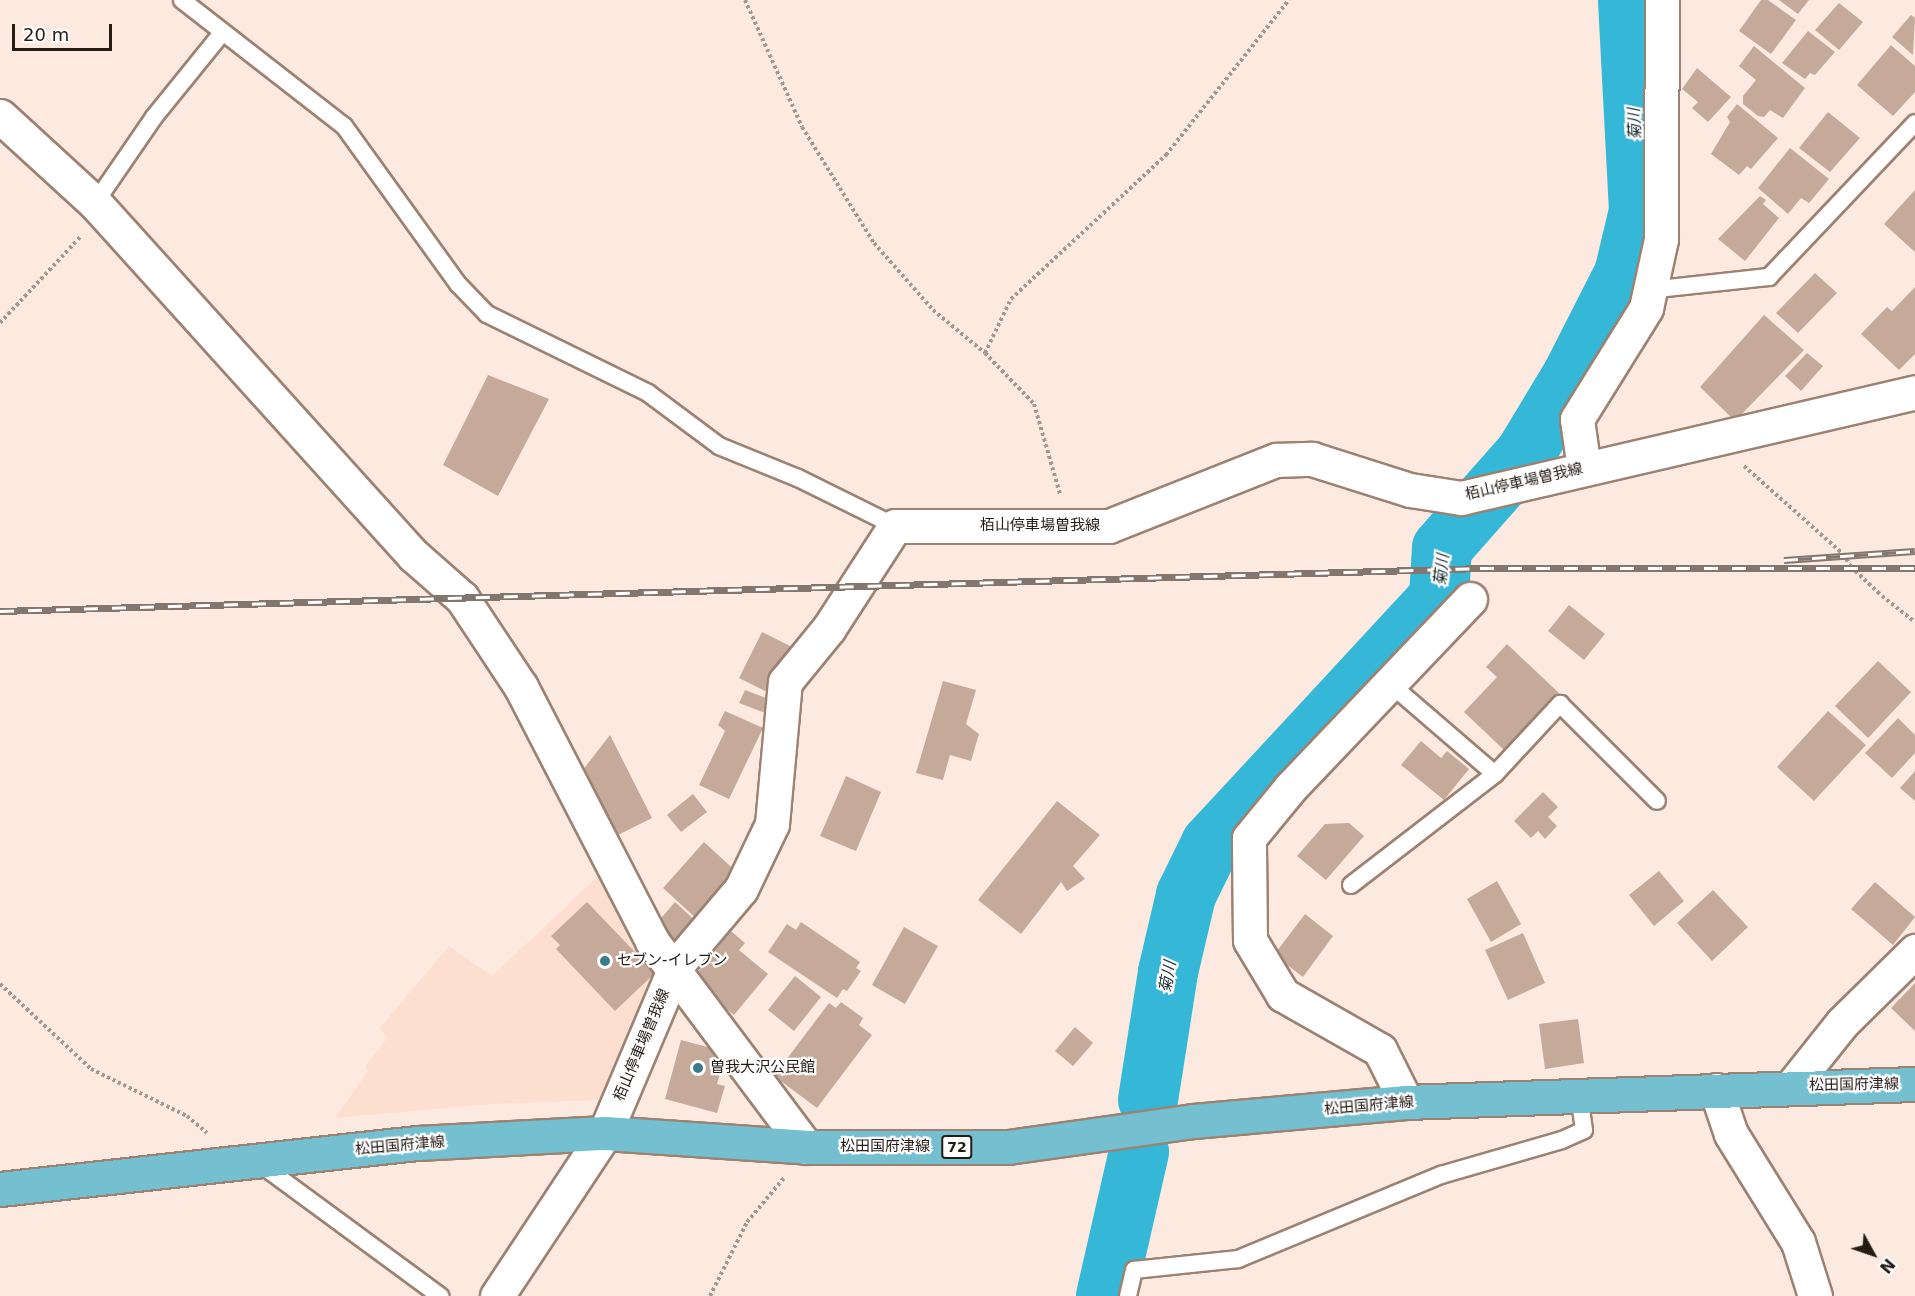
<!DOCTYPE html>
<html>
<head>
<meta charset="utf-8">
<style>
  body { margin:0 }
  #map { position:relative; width:1915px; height:1296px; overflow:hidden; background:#fceae0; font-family:"DejaVu Sans","Noto Sans JP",sans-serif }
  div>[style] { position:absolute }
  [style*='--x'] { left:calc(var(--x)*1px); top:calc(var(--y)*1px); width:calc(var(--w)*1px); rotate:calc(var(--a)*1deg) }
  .built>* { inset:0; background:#fddfcf }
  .river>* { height:60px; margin:-30px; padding:0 30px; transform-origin:30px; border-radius:30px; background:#35b7d7 }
  .building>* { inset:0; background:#c5aa9a }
  .path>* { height:4px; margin-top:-2px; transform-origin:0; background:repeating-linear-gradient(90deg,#a5968e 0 3px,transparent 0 6px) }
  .roads { filter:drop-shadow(2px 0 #9c8272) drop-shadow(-2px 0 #9c8272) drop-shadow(0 2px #9c8272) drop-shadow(0 -2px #9c8272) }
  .service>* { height:16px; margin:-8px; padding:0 8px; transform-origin:8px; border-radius:8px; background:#fff }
  .minor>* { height:33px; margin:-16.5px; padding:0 16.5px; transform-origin:16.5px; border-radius:16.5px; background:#fff }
  .secondary>* { height:33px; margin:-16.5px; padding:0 16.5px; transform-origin:16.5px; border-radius:16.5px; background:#fff }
  .primary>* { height:33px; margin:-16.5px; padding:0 16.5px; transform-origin:16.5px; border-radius:16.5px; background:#74c0d1 }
  .rail>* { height:7px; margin-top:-3.5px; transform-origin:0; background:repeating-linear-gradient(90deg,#fff 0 14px,#83766e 0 28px); box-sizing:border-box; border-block:2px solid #83766e }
  .dots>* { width:16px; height:16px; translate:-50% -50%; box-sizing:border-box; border:3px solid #fff; border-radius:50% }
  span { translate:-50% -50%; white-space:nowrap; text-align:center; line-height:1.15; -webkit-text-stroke:4.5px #fff; paint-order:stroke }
  .shield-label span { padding:2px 4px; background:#fff; border:2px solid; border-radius:4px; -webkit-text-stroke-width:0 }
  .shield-label { font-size:14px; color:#261c16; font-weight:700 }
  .street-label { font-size:15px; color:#261c16 }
  .poi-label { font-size:15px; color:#261c16 }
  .left { translate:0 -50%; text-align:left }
  .water-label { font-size:16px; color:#182d33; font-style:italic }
  .north { position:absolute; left:1843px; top:1224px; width:60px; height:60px; -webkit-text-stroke:4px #fff; paint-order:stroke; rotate:130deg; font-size:16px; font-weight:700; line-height:24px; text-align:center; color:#261c16 }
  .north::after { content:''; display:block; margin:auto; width:21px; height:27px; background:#261c16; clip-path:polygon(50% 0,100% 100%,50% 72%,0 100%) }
  .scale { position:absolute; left:12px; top:24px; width:100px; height:27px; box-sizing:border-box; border:3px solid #261c16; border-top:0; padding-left:8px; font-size:18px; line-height:21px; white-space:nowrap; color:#261c16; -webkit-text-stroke:4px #fff; paint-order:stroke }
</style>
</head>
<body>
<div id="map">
  <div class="built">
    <i style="clip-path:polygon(606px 869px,657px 975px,599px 1100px,493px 1104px,335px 1118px,368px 1071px,365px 1066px,388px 1037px,379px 1029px,449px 946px,492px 976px)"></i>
  </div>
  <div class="river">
    <i style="--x:1148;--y:1100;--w:130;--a:-81.1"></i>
    <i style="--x:1168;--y:972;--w:79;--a:-76.8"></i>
    <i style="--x:1186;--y:895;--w:57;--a:-63.9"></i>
    <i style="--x:1211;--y:844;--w:335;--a:-47.2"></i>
    <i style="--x:1439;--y:598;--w:50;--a:-86.6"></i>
    <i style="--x:1442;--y:548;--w:125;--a:-48.6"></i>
    <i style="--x:1525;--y:454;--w:91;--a:-58.9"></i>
    <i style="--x:1572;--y:376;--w:114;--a:-63"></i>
    <i style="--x:1624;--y:274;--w:65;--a:-76.6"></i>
    <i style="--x:1639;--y:211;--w:211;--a:-93"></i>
    <i style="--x:1106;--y:1296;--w:148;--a:-77.1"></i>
  </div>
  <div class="building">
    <i style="clip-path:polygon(1761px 0,1768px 0,1796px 20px,1771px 54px,1739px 31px)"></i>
    <i style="clip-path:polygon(1779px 0,1809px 0,1798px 14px)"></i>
    <i style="clip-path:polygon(1839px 3px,1863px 22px,1839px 50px,1815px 30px)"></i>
    <i style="clip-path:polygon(1911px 15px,1915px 18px,1913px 55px,1892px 37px)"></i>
    <i style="clip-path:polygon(1808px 31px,1835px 52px,1815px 75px,1810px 73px,1805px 79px,1782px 63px)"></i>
    <i style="clip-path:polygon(1891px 45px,1915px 66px,1915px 92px,1893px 116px,1857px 85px)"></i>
    <i style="clip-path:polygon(1754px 46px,1805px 88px,1783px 118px,1770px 110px,1764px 117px,1758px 116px,1743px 104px,1743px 96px,1756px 80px,1739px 66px)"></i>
    <i style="clip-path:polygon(1697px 68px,1731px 97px,1708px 122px,1692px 108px,1698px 102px,1682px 89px)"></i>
    <i style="clip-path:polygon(1737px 104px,1778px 138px,1751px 169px,1747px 166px,1739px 175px,1711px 154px,1730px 122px,1727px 117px)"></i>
    <i style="clip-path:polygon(1828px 112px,1860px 138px,1830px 172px,1799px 148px)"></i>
    <i style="clip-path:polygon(1790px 148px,1829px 179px,1809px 203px,1801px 198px,1788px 214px,1758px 188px)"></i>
    <i style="clip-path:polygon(1915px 190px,1915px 252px,1884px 224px)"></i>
    <i style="clip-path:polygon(1760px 196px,1766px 200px,1763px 204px,1779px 218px,1745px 261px,1718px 239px)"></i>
    <i style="clip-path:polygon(1815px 273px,1837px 293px,1798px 333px,1776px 313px)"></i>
    <i style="clip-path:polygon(1915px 287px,1915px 354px,1899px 370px,1861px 334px,1887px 307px,1892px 311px)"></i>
    <i style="clip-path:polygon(1764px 315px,1804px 350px,1735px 421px,1700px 387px)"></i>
    <i style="clip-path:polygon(1807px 353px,1823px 366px,1801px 391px,1785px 376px)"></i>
    <i style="clip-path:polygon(488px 375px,549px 399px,498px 496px,443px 465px)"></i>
    <i style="clip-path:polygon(1569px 605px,1605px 634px,1584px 660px,1548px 631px)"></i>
    <i style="clip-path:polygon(762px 632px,796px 649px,773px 695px,739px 678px)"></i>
    <i style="clip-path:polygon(1507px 644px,1560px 694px,1505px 751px,1464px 712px,1497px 677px,1486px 667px)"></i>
    <i style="clip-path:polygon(1878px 661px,1911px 692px,1868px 738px,1835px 706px)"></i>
    <i style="clip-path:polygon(943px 681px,976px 690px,966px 724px,979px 734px,971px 761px,950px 755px,943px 780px,916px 773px)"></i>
    <i style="clip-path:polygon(745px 690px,771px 700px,765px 713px,739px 703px)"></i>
    <i style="clip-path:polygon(725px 711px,763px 728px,729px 799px,699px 785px,725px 731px,718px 725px)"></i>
    <i style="clip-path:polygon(1828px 711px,1866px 745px,1814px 801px,1777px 767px)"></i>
    <i style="clip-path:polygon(1898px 718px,1915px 735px,1915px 753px,1892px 778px,1865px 753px)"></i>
    <i style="clip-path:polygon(610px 735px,652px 818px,616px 836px,582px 771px)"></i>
    <i style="clip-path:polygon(1421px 741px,1441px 758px,1447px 751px,1469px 769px,1444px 800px,1401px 765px)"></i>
    <i style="clip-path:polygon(1915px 771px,1915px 801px,1900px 788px)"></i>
    <i style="clip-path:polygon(846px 776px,881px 792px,856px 851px,820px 836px)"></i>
    <i style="clip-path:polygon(1543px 792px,1558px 807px,1548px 817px,1557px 826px,1545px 839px,1538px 831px,1531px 838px,1514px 821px)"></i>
    <i style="clip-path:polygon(693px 794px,707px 812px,681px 832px,667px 815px)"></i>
    <i style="clip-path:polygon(1057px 801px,1100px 835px,1073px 866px,1085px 879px,1067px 891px,1061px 882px,1021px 934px,978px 900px)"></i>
    <i style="clip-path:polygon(1349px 823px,1364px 836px,1326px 880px,1297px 856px,1325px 824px)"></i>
    <i style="clip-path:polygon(704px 842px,740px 875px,699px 921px,663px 888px)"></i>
    <i style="clip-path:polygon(1659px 871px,1684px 901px,1654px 926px,1629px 895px)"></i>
    <i style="clip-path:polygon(1497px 881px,1521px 924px,1491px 942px,1467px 899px)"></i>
    <i style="clip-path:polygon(1875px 882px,1915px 917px,1893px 945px,1851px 909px)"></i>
    <i style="clip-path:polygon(1713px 890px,1748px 927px,1712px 961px,1677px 923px)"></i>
    <i style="clip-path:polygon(587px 902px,655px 973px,615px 1011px,556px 949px,560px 945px,551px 936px)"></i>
    <i style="clip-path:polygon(675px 902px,700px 925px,682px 947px,656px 924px)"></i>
    <i style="clip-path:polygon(1305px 914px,1333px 936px,1303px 977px,1274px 955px)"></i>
    <i style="clip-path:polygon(801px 922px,860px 962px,856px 968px,861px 971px,847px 991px,843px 989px,837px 998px,768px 952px,787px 924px,796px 930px)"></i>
    <i style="clip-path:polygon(904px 927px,938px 946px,905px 1004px,872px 985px)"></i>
    <i style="clip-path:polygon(731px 931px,745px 943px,739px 950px,768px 974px,734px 1015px,702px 989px,707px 983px,696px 974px)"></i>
    <i style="clip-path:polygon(1523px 933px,1545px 983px,1508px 1000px,1485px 950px)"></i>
    <i style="clip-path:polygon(795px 976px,821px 997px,794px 1031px,768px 1010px)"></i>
    <i style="clip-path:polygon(1915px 983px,1915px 1031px,1891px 1008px)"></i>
    <i style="clip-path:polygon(841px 1002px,863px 1018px,859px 1025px,872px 1035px,817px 1108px,774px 1076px,829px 1003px,836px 1008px)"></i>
    <i style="clip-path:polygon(1578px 1019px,1584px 1063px,1545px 1069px,1539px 1024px)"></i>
    <i style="clip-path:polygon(1075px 1027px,1093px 1043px,1073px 1066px,1055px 1051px)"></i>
    <i style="clip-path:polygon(681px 1040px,726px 1052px,717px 1084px,725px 1086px,717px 1113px,665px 1099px)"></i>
  </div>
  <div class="path">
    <i style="--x:745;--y:0;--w:139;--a:65.8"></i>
    <i style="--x:802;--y:127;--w:137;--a:58.2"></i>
    <i style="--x:874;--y:243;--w:89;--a:48.6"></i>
    <i style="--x:933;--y:310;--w:67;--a:39.6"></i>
    <i style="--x:985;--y:353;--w:60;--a:-64.3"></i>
    <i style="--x:1011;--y:299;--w:212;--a:-42.9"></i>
    <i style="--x:1166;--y:155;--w:198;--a:-51.6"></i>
    <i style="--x:0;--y:323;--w:119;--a:-47"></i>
    <i style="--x:985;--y:353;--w:71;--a:46.1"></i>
    <i style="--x:1034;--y:404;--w:94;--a:73.9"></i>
    <i style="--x:1744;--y:466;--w:132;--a:41.6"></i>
    <i style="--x:1843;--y:554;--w:15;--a:58"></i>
    <i style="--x:1851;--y:567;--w:42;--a:43.1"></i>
    <i style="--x:1882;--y:596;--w:42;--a:38.2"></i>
    <i style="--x:0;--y:984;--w:125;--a:43"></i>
    <i style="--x:91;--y:1069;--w:107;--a:26.1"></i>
    <i style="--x:187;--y:1116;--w:26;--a:40"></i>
    <i style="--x:710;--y:1296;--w:83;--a:-63.4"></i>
    <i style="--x:747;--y:1222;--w:57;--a:-49.9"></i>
  </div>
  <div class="roads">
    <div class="service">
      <i style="--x:182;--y:0;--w:205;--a:37.9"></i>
      <i style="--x:344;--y:126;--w:195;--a:54.2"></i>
      <i style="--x:458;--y:284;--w:42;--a:46"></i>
      <i style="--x:487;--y:314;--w:179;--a:26.1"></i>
      <i style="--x:648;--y:393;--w:89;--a:36.7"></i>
      <i style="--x:719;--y:446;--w:85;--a:22.1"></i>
      <i style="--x:798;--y:478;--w:108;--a:26.3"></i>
      <i style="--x:95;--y:203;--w:104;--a:-55.5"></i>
      <i style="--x:154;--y:117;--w:108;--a:-51"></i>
      <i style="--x:1649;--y:290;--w:121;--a:-6.2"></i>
      <i style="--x:1769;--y:277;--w:212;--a:-46.5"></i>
      <i style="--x:1388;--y:682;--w:141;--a:40.7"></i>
      <i style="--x:1351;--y:885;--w:182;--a:-37.6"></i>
      <i style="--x:1495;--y:774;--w:96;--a:-47.1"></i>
      <i style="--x:1560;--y:704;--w:137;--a:45"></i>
      <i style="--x:259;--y:1163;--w:225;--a:36.3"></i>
      <i style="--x:1128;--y:1296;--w:27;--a:-77"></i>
      <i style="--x:1134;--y:1270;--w:105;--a:-6"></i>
      <i style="--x:1238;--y:1259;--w:220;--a:-22.5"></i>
      <i style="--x:1441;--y:1175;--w:126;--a:-16.1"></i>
      <i style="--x:1562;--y:1140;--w:24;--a:-24"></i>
      <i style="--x:1584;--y:1130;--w:36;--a:-98"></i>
    </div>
    <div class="minor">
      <i style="--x:0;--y:116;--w:129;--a:42.5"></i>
      <i style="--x:95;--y:203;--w:474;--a:47.9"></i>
      <i style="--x:413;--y:555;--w:65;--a:41.3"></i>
      <i style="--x:462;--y:598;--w:107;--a:56.5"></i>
      <i style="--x:521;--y:687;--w:286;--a:62.7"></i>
      <i style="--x:652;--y:941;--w:257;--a:53.2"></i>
      <i style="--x:1584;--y:469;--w:50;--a:-98"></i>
      <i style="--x:1577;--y:419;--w:131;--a:-58.1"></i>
      <i style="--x:1646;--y:308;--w:71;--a:-77.7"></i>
      <i style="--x:1661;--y:239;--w:239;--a:-89.8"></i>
      <i style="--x:1791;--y:1087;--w:82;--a:-51.4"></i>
      <i style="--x:1842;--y:1023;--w:103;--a:-44.6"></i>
      <i style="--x:1716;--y:1090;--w:46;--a:71.2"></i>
      <i style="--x:1731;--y:1134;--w:127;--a:58.2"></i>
      <i style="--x:1798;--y:1242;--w:57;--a:72.5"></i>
      <i style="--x:1406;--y:1102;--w:58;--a:-116.6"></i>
      <i style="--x:1380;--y:1050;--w:112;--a:-150.4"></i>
      <i style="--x:1283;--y:995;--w:64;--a:-121"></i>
      <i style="--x:1250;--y:940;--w:102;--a:-90.6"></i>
      <i style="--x:1249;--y:838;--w:65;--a:-50.6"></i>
      <i style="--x:1290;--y:788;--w:261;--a:-46.4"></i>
      <i style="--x:497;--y:1296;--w:196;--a:-56.5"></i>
    </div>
    <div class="secondary">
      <i style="--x:605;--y:1133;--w:180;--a:-67.1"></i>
      <i style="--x:675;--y:967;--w:102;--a:-49.8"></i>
      <i style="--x:741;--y:889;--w:72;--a:-64.5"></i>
      <i style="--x:772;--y:824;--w:143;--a:-84.8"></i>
      <i style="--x:785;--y:682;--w:70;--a:-50.8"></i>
      <i style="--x:829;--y:628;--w:121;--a:-57.1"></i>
      <i style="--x:895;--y:526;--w:214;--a:0"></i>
      <i style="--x:1109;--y:526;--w:180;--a:-21.6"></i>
      <i style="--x:1276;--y:460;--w:36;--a:-2"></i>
      <i style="--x:1312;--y:459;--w:103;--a:17.6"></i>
      <i style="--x:1410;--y:490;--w:52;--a:8.9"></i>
      <i style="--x:1461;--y:498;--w:466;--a:-13.1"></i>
    </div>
    <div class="primary">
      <i style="--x:0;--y:1189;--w:421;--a:-6.3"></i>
      <i style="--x:418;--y:1143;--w:187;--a:-3.1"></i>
      <i style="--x:605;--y:1133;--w:204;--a:3.9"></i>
      <i style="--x:809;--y:1147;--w:199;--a:0"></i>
      <i style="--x:1008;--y:1147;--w:187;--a:-8"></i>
      <i style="--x:1193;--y:1121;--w:214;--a:-5.1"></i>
      <i style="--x:1406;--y:1102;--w:509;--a:-2.03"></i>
    </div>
  </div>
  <div class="rail">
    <i style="--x:1784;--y:560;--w:131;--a:-3.9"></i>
    <i style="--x:0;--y:611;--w:1481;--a:-1.66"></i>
    <i style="--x:1480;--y:568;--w:435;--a:0"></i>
  </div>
  <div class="dots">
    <i style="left:605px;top:961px;background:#3a7b8d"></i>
    <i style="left:698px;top:1068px;background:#3a7b8d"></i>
  </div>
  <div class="shield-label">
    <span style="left:957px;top:1147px">72</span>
  </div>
  <div class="street-label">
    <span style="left:1524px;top:482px;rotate:-13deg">栢山停車場曽我線</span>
    <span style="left:1040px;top:526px">栢山停車場曽我線</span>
    <span style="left:642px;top:1045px;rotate:-67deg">栢山停車場曽我線</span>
    <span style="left:1854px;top:1085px;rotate:-1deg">松田国府津線</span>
    <span style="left:1369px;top:1106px;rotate:-5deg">松田国府津線</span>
    <span style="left:400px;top:1146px;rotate:-5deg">松田国府津線</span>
    <span style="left:885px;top:1147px">松田国府津線</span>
  </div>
  <div class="poi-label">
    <span class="left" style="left:617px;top:961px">セブン-イレブン</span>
    <span class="left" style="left:710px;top:1068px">曽我大沢公民館</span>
  </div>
  <div class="water-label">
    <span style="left:1635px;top:124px;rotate:-93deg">菊川</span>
    <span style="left:1442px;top:570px;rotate:-84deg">菊川</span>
    <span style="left:1168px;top:977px;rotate:-80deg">菊川</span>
  </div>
  <div class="north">N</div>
  <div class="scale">20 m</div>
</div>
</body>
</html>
